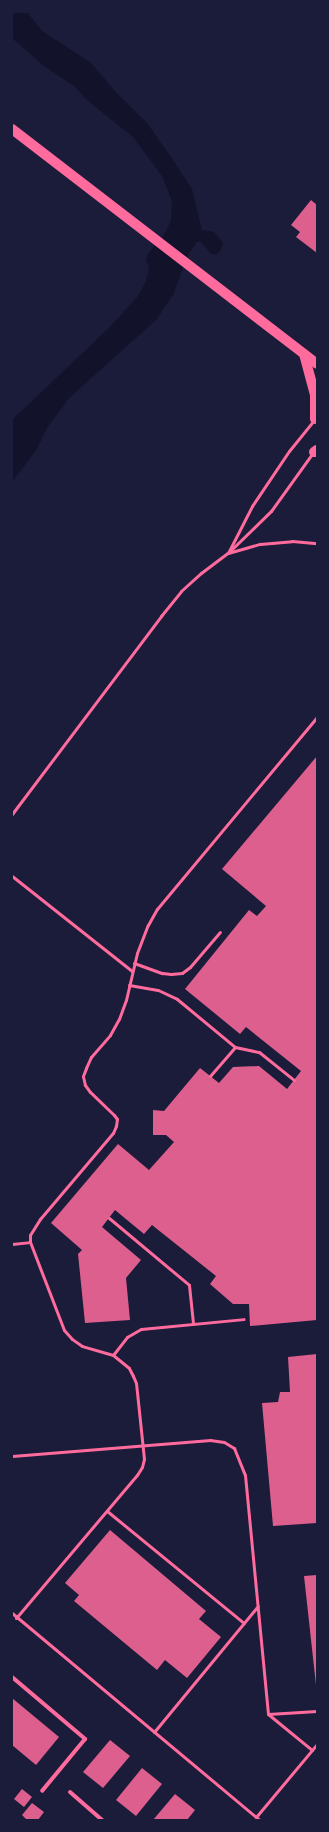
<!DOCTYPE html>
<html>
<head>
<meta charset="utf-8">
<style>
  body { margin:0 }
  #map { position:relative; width:329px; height:1832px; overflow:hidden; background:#1b1b3a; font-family:Merriweather,serif }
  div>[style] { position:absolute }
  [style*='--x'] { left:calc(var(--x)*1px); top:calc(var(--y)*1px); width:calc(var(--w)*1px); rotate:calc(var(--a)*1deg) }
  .water>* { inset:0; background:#12122b }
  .building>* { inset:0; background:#dd5f8e }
  .service>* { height:3px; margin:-1.5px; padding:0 1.5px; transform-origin:1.5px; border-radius:1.5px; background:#ff6b9d }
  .minor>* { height:4px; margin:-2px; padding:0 2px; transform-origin:2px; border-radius:2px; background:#ff6b9d }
  .primary>* { height:10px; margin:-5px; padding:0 5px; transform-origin:5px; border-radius:5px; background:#ff6b9d }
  span { translate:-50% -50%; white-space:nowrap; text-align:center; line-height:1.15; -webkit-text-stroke:3px #1b1b3a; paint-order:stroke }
  .frame { position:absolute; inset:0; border:13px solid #1b1b3a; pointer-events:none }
</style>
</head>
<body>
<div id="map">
  <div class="water">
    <i style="clip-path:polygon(12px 12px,27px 12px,42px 31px,90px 62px,115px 91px,147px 123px,173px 160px,192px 189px,202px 230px,214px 232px,223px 243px,220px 251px,216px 255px,211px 254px,200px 241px,197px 242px,189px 253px,173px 295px,156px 320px,69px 398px,47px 428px,37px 449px,12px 482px,12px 420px,110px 327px,138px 296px,146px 281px,149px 267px,146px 260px,147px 255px,164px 235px,171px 221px,172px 201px,162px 176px,133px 137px,88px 101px,74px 86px,44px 66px,12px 38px)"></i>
  </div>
  <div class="building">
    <i style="clip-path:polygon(311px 200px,317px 205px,317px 253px,296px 237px,300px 232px,291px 225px)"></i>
    <i style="clip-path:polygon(317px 756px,317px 1320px,250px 1326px,249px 1304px,233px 1304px,210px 1284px,216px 1276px,152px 1225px,144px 1234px,115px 1210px,102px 1227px,141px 1260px,126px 1278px,130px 1320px,85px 1323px,78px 1254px,82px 1250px,51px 1223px,118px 1144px,149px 1170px,174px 1142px,166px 1135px,153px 1135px,153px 1110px,164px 1111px,200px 1068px,219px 1083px,233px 1067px,259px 1066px,287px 1089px,301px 1071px,246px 1027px,240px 1034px,185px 989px,249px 910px,257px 916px,266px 906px,222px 869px)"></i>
    <i style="clip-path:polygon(317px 1354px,317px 1523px,273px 1526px,262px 1403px,278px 1402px,280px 1392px,290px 1392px,288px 1357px)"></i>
    <i style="clip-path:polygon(110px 1530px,206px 1611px,199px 1619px,221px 1637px,187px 1678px,165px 1660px,157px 1670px,74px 1601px,79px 1595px,65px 1583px)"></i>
    <i style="clip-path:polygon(317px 1575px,317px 1685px,316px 1685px,304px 1576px)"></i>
    <i style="clip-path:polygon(12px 1698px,59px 1737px,36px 1765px,12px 1745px)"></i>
    <i style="clip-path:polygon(110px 1740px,130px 1756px,103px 1788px,83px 1772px)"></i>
    <i style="clip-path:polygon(142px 1768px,162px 1784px,136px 1816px,116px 1800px)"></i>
    <i style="clip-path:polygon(22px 1789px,32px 1797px,24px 1807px,14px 1799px)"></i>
    <i style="clip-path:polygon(175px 1794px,195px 1810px,187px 1820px,153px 1820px)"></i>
    <i style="clip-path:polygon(32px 1803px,44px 1812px,38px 1820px,25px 1820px,26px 1819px,22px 1815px)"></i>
  </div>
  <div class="service">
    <i style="--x:231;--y:550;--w:56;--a:-44.3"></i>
    <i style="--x:271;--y:511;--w:70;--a:-54.3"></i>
    <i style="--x:228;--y:553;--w:53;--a:-62.9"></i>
    <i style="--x:252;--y:506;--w:66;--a:-56.1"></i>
    <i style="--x:289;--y:451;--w:40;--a:-51"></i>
    <i style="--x:12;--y:814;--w:248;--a:-53"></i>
    <i style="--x:161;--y:616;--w:32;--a:-51"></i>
    <i style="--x:181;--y:591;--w:27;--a:-42"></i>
    <i style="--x:201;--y:573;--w:34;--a:-37"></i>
    <i style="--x:228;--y:553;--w:33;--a:-16"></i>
    <i style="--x:260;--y:544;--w:32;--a:-5"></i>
    <i style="--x:292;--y:541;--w:25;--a:5"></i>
    <i style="--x:12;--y:876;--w:153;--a:38.4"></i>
    <i style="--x:134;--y:963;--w:30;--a:20"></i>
    <i style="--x:162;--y:973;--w:9;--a:6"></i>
    <i style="--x:171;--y:974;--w:11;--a:-5"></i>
    <i style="--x:182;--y:973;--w:10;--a:-37"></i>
    <i style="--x:190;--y:967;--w:46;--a:-49.4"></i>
    <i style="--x:129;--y:985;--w:29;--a:10"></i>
    <i style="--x:158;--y:990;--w:21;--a:25"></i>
    <i style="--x:177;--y:999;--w:75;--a:39.6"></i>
    <i style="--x:235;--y:1047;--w:25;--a:12"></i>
    <i style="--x:259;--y:1052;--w:45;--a:38.7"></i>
    <i style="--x:210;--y:1076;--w:38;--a:-49"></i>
    <i style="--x:109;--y:1218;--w:104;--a:39.9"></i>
    <i style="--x:189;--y:1285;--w:39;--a:84"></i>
    <i style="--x:12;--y:1244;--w:18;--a:-6"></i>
    <i style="--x:113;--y:1355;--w:23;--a:-52"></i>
    <i style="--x:127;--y:1337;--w:16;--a:-30"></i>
    <i style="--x:141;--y:1329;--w:103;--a:-5.5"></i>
    <i style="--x:12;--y:1456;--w:199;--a:-4.6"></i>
    <i style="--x:210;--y:1440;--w:14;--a:8"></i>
    <i style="--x:224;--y:1442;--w:12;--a:31"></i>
    <i style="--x:234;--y:1448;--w:29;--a:68"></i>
    <i style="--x:245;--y:1475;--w:240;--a:84.5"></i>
    <i style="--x:268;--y:1714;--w:57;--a:39.3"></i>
    <i style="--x:107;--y:1511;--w:177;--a:39.3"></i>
    <i style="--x:12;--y:1613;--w:323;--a:39.9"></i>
    <i style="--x:16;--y:1618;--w:187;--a:-49.8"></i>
    <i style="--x:137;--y:1475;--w:9;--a:-58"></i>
    <i style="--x:142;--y:1467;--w:8;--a:-76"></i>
    <i style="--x:144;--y:1459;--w:76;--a:-96"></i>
    <i style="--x:136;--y:1383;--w:8;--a:-113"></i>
    <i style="--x:133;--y:1376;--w:9;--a:-117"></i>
    <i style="--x:129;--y:1368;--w:21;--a:-141"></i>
    <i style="--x:113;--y:1355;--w:32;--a:-164"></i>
    <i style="--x:82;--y:1346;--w:12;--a:-145"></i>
    <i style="--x:72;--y:1339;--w:12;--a:-132"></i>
    <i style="--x:64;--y:1330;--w:94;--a:-111.1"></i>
    <i style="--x:30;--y:1242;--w:7;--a:-90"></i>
    <i style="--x:30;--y:1235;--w:19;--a:-58"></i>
    <i style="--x:40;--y:1219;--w:113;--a:-49.7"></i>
    <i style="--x:113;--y:1133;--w:8;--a:-67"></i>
    <i style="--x:116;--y:1126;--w:7;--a:-82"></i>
    <i style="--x:117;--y:1119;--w:5;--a:-127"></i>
    <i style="--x:114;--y:1115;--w:33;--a:-136"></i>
    <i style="--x:90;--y:1092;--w:9;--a:-126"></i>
    <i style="--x:85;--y:1085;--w:9;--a:-103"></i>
    <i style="--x:83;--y:1076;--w:9;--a:-69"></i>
    <i style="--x:86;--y:1068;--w:12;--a:-66"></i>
    <i style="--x:91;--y:1057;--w:29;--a:-49"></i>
    <i style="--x:110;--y:1035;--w:18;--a:-61"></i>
    <i style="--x:119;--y:1019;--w:20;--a:-70"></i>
    <i style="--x:126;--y:1000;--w:48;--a:-76.8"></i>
    <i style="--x:137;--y:953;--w:30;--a:-69"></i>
    <i style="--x:148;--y:925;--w:18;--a:-61"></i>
    <i style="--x:157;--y:909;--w:250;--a:-50.2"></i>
    <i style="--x:268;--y:1714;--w:49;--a:-3.5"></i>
    <i style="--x:154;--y:1732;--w:163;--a:-50.5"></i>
    <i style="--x:256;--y:1817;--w:95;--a:-50.1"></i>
  </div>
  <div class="minor">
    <i style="--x:12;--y:1677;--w:96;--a:40.3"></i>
    <i style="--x:85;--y:1739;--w:67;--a:129.6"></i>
    <i style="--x:70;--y:1792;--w:43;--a:41.2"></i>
  </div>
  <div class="primary">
    <i style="--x:12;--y:129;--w:385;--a:37.6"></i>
    <i style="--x:304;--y:354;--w:42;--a:75"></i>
    <i style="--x:315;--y:395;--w:24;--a:90"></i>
    <i style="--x:314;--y:452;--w:4;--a:-34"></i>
  </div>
  <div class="frame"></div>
</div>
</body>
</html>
